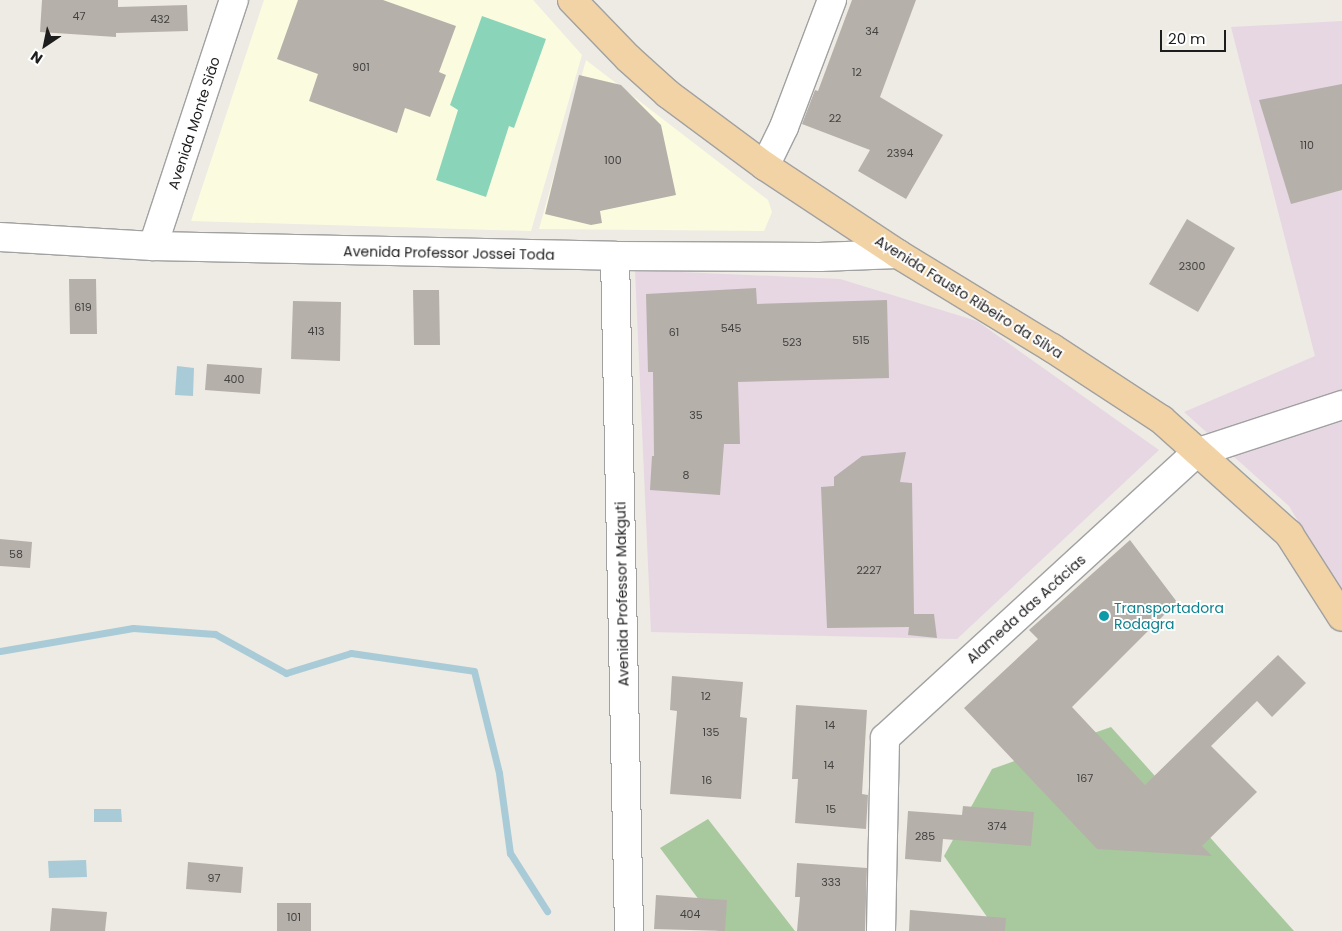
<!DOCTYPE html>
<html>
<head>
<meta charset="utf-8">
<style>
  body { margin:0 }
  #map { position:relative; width:1342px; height:931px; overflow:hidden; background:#edebe4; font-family:Poppins,sans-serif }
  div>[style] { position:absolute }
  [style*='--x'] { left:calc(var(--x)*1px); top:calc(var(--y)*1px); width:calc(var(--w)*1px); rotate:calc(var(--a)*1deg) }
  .industrial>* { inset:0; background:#e6d7e3 }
  .education>* { inset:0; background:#fbfcdf }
  .forest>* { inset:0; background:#a8c99d }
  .pitch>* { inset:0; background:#8ad5ba }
  .water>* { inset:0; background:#a9cbd7 }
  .stream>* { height:7px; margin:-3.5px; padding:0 3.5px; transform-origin:3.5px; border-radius:3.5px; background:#a9cbd7 }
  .building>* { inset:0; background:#b6b0aa }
  .roads { filter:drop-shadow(1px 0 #a1a1a1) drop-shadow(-1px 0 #a1a1a1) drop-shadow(0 1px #a1a1a1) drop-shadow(0 -1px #a1a1a1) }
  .minor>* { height:28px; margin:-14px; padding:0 14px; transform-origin:14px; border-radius:14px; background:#fff }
  .major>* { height:28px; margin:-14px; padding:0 14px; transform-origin:14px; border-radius:14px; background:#f2d3a5 }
  .dots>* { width:14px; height:14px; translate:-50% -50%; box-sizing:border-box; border:2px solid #fff; border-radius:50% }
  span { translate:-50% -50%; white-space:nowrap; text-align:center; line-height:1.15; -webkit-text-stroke:4px #fff; paint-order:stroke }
  .number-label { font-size:11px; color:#434240 }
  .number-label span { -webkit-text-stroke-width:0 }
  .street-label { font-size:14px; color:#1d1d1d }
  .culture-label { font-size:14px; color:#0d838f }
  .left { translate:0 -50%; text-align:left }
  .north { position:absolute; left:20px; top:20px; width:50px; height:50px; -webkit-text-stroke:4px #fff; paint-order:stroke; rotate:214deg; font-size:14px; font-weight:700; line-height:20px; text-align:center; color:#1d1d1d }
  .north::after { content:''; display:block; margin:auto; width:18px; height:22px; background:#1d1d1d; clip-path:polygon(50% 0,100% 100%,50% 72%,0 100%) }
  .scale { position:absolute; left:1160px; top:30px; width:66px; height:22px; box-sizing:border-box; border:2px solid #1d1d1d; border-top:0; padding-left:6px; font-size:15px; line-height:18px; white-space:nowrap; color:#1d1d1d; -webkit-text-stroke:4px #fff; paint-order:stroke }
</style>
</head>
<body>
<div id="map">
  <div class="industrial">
    <i style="clip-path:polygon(1342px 21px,1342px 595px,1289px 506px,1184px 412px,1315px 356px,1231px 27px)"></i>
    <i style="clip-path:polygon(635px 270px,840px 279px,977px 321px,1159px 450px,957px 639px,651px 632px)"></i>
  </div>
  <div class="education">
    <i style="clip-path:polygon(264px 0,533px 0,582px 55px,531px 231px,191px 221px)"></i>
    <i style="clip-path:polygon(586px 60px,768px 200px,772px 212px,764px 231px,539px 229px)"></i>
  </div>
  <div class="forest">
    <i style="clip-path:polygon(1111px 727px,1294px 931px,997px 931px,944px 856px,992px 769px)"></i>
    <i style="clip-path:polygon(708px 819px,795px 931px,718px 931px,715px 921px,660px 848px)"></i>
  </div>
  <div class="pitch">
    <i style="clip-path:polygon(482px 16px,546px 39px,514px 128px,509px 126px,486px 197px,436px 180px,458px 110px,450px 105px)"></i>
  </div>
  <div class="water">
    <i style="clip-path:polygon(177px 366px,194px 368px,193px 396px,175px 395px)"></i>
    <i style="clip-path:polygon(94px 809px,121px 809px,122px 822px,94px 822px)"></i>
    <i style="clip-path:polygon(86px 860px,87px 877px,49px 878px,48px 861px)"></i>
  </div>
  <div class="stream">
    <i style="--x:0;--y:651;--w:135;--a:-9.8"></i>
    <i style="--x:133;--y:628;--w:82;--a:4.2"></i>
    <i style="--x:215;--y:634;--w:81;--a:28.8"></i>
    <i style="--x:286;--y:673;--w:68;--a:-17.1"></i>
    <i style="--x:351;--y:653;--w:124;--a:8.3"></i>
    <i style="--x:474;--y:671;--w:105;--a:76.2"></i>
    <i style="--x:499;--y:773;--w:81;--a:82.2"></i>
    <i style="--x:510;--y:853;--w:69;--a:57.5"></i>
  </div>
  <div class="building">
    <i style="clip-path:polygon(42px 0,118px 0,118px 7px,187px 5px,188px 31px,116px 33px,116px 37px,40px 32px)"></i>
    <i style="clip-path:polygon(298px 0,383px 0,456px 26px,439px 72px,446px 75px,430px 117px,405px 108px,397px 133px,309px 101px,318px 74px,277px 59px)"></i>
    <i style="clip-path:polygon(852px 0,916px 0,880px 97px,943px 135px,906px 199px,858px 171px,870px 150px,802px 124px,815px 90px,818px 91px)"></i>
    <i style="clip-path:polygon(579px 75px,621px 85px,661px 125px,676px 195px,600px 211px,602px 223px,591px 225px,545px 214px)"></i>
    <i style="clip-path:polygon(1342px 84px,1342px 190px,1291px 204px,1259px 100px)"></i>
    <i style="clip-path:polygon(1187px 219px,1235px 248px,1198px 312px,1149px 284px)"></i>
    <i style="clip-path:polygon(69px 279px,96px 279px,97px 334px,70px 334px)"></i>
    <i style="clip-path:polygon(756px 288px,757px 304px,887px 300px,889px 378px,738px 382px,740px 444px,724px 444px,720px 495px,650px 490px,652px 456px,654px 456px,653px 372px,648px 372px,646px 294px)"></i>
    <i style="clip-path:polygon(413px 290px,439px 290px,440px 345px,414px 345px)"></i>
    <i style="clip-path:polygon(293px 301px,341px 302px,340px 361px,291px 359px)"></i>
    <i style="clip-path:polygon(207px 364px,262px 368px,260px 394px,205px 390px)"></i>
    <i style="clip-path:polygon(906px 452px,900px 482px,912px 483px,914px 614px,934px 614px,937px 638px,908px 635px,909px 627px,827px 628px,821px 487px,834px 486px,834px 477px,862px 456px)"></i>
    <i style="clip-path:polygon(0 539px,32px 542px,30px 568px,0 566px)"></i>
    <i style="clip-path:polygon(1130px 540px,1177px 602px,1072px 707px,1145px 785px,1278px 655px,1306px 683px,1272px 717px,1257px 701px,1211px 746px,1257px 792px,1202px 846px,1212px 856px,1097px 849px,964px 708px,1038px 639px,1029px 630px)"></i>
    <i style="clip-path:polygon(672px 676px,743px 682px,740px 717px,747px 718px,741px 799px,670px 794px,677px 711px,670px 710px)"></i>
    <i style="clip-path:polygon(796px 705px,867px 710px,862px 794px,868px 795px,866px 829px,795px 823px,798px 779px,792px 779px)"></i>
    <i style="clip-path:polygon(963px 806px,1034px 812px,1031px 846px,943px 839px,941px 862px,905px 859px,908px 811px,962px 815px)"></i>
    <i style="clip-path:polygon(188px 862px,243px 867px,241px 893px,186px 889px)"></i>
    <i style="clip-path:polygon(797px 863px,867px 868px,865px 931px,797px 931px,800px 897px,795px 897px)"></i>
    <i style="clip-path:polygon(656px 895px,727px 900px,725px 931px,654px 929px)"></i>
    <i style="clip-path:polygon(277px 903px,311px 903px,311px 931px,277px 931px)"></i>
    <i style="clip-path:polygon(52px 908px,107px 912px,105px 931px,50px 931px)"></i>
    <i style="clip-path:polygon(910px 910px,1006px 918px,1005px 931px,909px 931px)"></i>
  </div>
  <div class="roads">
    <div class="minor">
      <i style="--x:765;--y:166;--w:43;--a:-64"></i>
      <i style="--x:784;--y:127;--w:136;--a:-69.3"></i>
      <i style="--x:0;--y:237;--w:153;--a:3.4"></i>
      <i style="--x:153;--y:246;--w:462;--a:1.2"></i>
      <i style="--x:615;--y:256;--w:205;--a:0.3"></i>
      <i style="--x:820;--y:257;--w:78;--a:-2.2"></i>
      <i style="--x:153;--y:246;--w:259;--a:-71.8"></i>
      <i style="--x:615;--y:256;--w:675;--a:88.81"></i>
      <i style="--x:881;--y:931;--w:193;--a:-88.8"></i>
      <i style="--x:885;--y:738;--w:422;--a:-42.5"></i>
      <i style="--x:1196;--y:453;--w:154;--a:-18.2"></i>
    </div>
    <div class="major">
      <i style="--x:572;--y:0;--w:81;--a:46"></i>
      <i style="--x:628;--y:58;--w:54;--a:42"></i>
      <i style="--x:668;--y:94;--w:121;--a:36.6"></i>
      <i style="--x:765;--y:166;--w:159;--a:33.5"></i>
      <i style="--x:898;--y:254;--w:180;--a:31.4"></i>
      <i style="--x:1052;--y:348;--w:131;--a:33.2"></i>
      <i style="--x:1162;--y:420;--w:171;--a:41.9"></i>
      <i style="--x:1289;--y:534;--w:98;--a:57.4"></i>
    </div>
  </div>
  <div class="dots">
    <i style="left:1104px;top:616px;background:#0f9aa8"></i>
  </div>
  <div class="number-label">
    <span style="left:79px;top:16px">47</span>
    <span style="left:160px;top:19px">432</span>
    <span style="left:872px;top:31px">34</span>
    <span style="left:361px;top:67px">901</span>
    <span style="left:857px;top:72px">12</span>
    <span style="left:835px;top:118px">22</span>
    <span style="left:1307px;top:145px">110</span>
    <span style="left:900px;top:153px">2394</span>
    <span style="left:613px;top:160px">100</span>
    <span style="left:1192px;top:266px">2300</span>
    <span style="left:83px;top:307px">619</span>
    <span style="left:731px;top:328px">545</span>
    <span style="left:316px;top:331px">413</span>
    <span style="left:674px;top:332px">61</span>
    <span style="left:861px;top:340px">515</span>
    <span style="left:792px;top:342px">523</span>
    <span style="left:234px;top:379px">400</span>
    <span style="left:696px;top:415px">35</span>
    <span style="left:686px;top:475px">8</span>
    <span style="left:16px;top:554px">58</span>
    <span style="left:869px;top:570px">2227</span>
    <span style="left:706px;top:696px">12</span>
    <span style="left:830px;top:725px">14</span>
    <span style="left:711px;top:732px">135</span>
    <span style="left:829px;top:765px">14</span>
    <span style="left:1085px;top:778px">167</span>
    <span style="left:707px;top:780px">16</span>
    <span style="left:831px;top:809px">15</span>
    <span style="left:997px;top:826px">374</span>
    <span style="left:925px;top:836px">285</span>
    <span style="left:214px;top:878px">97</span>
    <span style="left:831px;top:882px">333</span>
    <span style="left:690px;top:914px">404</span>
    <span style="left:294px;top:917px">101</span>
  </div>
  <div class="street-label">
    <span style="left:194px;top:123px;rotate:-72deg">Avenida Monte Sião</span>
    <span style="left:449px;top:253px;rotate:1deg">Avenida Professor Jossei Toda</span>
    <span style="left:969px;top:297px;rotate:32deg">Avenida Fausto Ribeiro da Silva</span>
    <span style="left:622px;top:594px;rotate:-91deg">Avenida Professor Makguti</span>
    <span style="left:1026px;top:609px;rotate:-42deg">Alameda das Acácias</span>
  </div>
  <div class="culture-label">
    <span class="left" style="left:1114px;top:616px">Transportadora<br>Rodagra</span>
  </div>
  <div class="north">N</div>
  <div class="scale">20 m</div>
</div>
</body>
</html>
